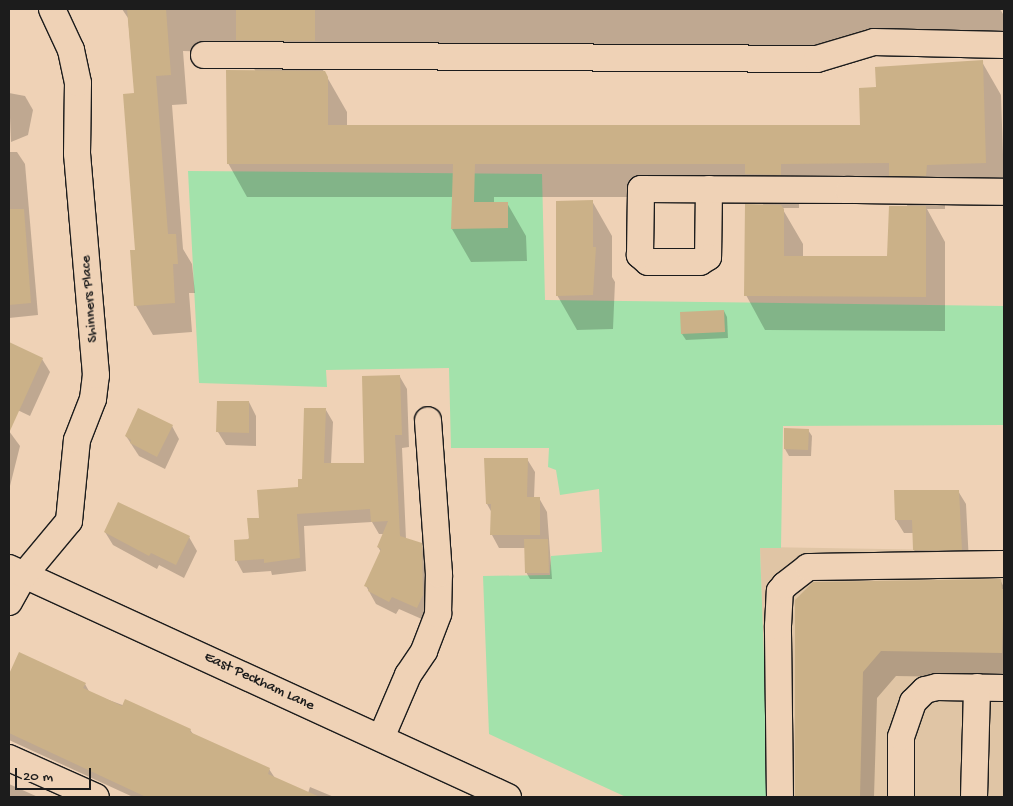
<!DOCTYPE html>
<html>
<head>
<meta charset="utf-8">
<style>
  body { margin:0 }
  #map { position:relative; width:1013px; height:806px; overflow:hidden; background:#efd2b6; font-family:"Gochi Hand",sans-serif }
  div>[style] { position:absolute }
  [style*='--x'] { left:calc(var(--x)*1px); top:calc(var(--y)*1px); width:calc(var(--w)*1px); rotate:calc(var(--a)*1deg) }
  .built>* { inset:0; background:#e0c5a5 }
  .green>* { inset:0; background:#a3e2ab }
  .shadow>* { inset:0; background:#0003 }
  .building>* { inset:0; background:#cbb188 }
  .roads { filter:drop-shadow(1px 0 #1c1c1c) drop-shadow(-1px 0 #1c1c1c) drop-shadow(0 1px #1c1c1c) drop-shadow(0 -1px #1c1c1c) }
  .minor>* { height:26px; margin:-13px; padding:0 13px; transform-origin:13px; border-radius:13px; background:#efd2b6 }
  span { translate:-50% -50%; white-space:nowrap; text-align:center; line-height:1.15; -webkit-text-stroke:5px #efd2b6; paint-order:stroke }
  .street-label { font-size:15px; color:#1c1c1c }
  .frame { position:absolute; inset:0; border:10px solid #1c1c1c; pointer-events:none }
  .scale { position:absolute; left:15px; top:768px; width:76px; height:22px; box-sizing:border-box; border:2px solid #1c1c1c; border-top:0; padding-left:6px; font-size:15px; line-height:18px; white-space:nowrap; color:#1c1c1c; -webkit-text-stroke:4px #efd2b6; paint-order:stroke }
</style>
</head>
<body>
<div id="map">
  <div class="built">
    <i style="clip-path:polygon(760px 547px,1004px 551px,1004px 797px,769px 797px)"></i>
  </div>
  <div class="green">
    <i style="clip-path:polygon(188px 171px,542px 174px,545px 300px,1004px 306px,1004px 425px,783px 426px,781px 548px,760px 548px,769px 797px,626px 797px,489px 734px,483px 576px,550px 575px,551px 556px,602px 552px,599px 489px,560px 495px,556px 470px,548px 467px,549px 448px,451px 448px,449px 368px,326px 370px,327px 387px,199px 383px)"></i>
  </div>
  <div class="shadow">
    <i style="clip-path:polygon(evenodd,122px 9px,1000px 9px,1003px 14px,1003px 53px,332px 53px,332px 70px,323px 70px,347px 112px,347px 126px,861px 126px,878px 89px,982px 62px,1001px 95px,1004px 184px,945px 198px,945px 209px,927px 209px,945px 242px,945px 331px,765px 330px,746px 295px,764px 206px,759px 197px,494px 197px,494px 203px,507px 203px,526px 236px,527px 261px,471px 262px,452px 229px,453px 197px,247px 197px,228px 163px,256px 72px,245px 53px,183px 51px,187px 104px,172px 105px,183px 249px,192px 264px,195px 293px,189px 293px,192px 332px,153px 335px,136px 306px,132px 251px,137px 251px,135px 94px,128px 18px,122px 9px,799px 197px,902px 197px,908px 207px,888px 257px,803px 257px,803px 244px,782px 208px,799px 208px,799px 197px)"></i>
    <i style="clip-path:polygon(9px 93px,25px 96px,33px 110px,28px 135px,11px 142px)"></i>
    <i style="clip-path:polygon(9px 152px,17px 152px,25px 164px,38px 315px,9px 318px)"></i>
    <i style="clip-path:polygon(592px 201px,612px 236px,612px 277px,615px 282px,613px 329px,577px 330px,557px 295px)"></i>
    <i style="clip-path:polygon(724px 311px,727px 317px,728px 338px,686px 340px,682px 334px)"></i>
    <i style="clip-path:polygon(9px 344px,42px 359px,50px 372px,30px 416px,9px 406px)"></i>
    <i style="clip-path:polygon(400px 377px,407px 389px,409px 447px,402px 448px,406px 539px,421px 544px,428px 557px,430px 608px,424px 620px,399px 609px,396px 614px,376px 604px,366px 586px,381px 552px,378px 547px,384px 534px,379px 534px,372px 522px,304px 526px,306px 571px,272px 575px,271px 571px,243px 573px,236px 560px,260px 519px,300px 488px,326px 410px,333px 422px,331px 464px,365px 464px)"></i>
    <i style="clip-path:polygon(249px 402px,256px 416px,256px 446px,226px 445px,218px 432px)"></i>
    <i style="clip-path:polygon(172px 426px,179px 439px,165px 469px,139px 456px,126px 436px)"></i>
    <i style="clip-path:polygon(786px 430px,808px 430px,812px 436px,811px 456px,789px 456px,785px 449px)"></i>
    <i style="clip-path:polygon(9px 431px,20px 446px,9px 490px)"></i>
    <i style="clip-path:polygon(527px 459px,535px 472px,534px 498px,539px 498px,547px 512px,552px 579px,530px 579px,526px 572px,526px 548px,499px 548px,492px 535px,492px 513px,487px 504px)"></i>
    <i style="clip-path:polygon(958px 491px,966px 504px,969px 563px,922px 563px,914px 550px,913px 533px,904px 533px,896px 520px)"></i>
    <i style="clip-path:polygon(105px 532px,189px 537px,197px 551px,184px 578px,159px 565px,157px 569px,113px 545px)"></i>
    <i style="clip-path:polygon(1000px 580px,1004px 587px,1004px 678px,896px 676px,877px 698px,874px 797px,796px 797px,796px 601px)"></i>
    <i style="clip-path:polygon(19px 654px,85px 684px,90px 693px,190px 730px,194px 735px,269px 769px,275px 778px,308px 793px,310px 787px,334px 797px,133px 797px,9px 740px,9px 677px)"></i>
    <i style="clip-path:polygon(9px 784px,38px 797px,9px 797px)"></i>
  </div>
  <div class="building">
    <i style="clip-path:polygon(127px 9px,166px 9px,171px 75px,156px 76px,168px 234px,176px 234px,178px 264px,173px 264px,175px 303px,134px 306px,130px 250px,135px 250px,123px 94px,134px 93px)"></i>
    <i style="clip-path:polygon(236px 9px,315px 9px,315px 41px,236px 40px)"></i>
    <i style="clip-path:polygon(983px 60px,986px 163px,927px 165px,926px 176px,889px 176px,889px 163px,781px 164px,781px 175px,745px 174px,745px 164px,475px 164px,474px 202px,508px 202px,508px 228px,451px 229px,453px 164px,227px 164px,226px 70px,325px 71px,328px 77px,328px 125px,860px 125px,859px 88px,876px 87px,875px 67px)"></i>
    <i style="clip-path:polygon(593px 200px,593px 247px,596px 247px,593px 295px,556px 296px,556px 201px)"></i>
    <i style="clip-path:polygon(745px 204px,781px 205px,784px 209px,784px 256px,887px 256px,889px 206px,926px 206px,926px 297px,744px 296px)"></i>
    <i style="clip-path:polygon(9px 209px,24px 209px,31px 303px,9px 305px)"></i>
    <i style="clip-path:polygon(724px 310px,725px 332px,681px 334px,680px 312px)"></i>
    <i style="clip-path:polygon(9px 342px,43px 358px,9px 433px)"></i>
    <i style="clip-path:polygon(400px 375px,402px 435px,395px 435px,400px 536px,422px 543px,423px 595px,417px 608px,392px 597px,389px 602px,368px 591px,369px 588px,364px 586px,381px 549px,377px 547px,388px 521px,371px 522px,370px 509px,297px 514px,300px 558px,264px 563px,264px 559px,235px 561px,234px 540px,249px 539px,247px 518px,259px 518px,257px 490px,298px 487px,298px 479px,302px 479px,304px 408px,326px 408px,324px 463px,364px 463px,362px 376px)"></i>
    <i style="clip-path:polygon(217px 401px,249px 401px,249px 433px,216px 432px)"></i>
    <i style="clip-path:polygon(138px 408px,173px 425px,157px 457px,130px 443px,131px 440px,125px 436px)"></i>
    <i style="clip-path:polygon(784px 428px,809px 429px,808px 450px,784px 449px)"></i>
    <i style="clip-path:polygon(484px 458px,528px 458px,527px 497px,540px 497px,540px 535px,490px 535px,491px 504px,486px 504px)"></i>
    <i style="clip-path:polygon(894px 490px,959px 490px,962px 550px,913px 550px,912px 520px,895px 520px)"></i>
    <i style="clip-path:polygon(118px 502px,190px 536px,176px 565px,151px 553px,149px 556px,104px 532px)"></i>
    <i style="clip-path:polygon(524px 539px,548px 539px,549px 573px,525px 573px)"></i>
    <i style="clip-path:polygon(1001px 579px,1002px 589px,1004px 589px,1002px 653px,881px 651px,863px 672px,860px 797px,795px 797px,795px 600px,813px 582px)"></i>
    <i style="clip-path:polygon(19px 652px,86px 683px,83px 688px,103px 697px,122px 706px,125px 699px,191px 729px,190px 732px,270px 768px,268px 774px,320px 797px,146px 797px,9px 733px,9px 674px)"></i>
  </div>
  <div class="roads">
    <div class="minor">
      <i style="--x:204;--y:55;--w:613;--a:0.37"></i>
      <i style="--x:817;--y:59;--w:59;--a:-16.6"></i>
      <i style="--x:874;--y:42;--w:130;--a:1.3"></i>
      <i style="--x:709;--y:189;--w:68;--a:90.8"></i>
      <i style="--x:708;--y:257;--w:9;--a:148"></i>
      <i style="--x:700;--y:262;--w:52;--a:180"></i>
      <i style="--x:648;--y:262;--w:11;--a:-139"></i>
      <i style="--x:640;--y:255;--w:66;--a:-89.1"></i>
      <i style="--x:641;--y:189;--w:208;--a:0.3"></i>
      <i style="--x:849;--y:190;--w:155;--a:0.7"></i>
      <i style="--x:9;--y:568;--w:549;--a:24.65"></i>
      <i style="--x:9;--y:602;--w:31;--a:-61"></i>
      <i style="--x:24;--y:575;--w:70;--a:-50.2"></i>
      <i style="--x:69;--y:521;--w:81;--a:-84.4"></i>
      <i style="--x:77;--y:440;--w:44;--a:-68.7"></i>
      <i style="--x:93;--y:399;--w:24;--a:-83"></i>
      <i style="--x:96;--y:375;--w:222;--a:-94.9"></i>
      <i style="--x:77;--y:154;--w:71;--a:-89.2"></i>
      <i style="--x:78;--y:83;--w:34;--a:-102"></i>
      <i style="--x:71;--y:50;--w:45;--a:-114.9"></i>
      <i style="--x:381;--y:738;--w:69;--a:-66.8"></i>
      <i style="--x:408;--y:675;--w:29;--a:-56"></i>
      <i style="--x:424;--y:651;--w:40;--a:-69"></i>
      <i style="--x:438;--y:614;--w:40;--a:-88.6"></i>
      <i style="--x:439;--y:574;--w:154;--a:-94.1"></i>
      <i style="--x:9;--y:758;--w:95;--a:24.1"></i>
      <i style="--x:780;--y:797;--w:171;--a:-90.7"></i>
      <i style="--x:778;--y:626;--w:35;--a:-87"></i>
      <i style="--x:780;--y:591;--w:8;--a:-50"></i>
      <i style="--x:785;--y:585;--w:29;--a:-38"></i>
      <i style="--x:808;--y:567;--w:196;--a:-0.9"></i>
      <i style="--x:901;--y:797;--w:60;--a:-90"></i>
      <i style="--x:901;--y:737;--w:37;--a:-71"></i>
      <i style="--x:913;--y:702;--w:17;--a:-45"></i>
      <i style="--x:925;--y:690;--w:12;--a:-14"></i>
      <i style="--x:937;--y:687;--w:67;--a:0.9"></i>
      <i style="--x:974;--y:797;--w:110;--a:-88.4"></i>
    </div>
  </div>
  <div class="street-label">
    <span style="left:90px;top:299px;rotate:-95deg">Shinners Place</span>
    <span style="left:259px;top:682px;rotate:25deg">East Peckham Lane</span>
  </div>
  <div class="frame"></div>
  <div class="scale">20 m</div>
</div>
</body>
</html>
